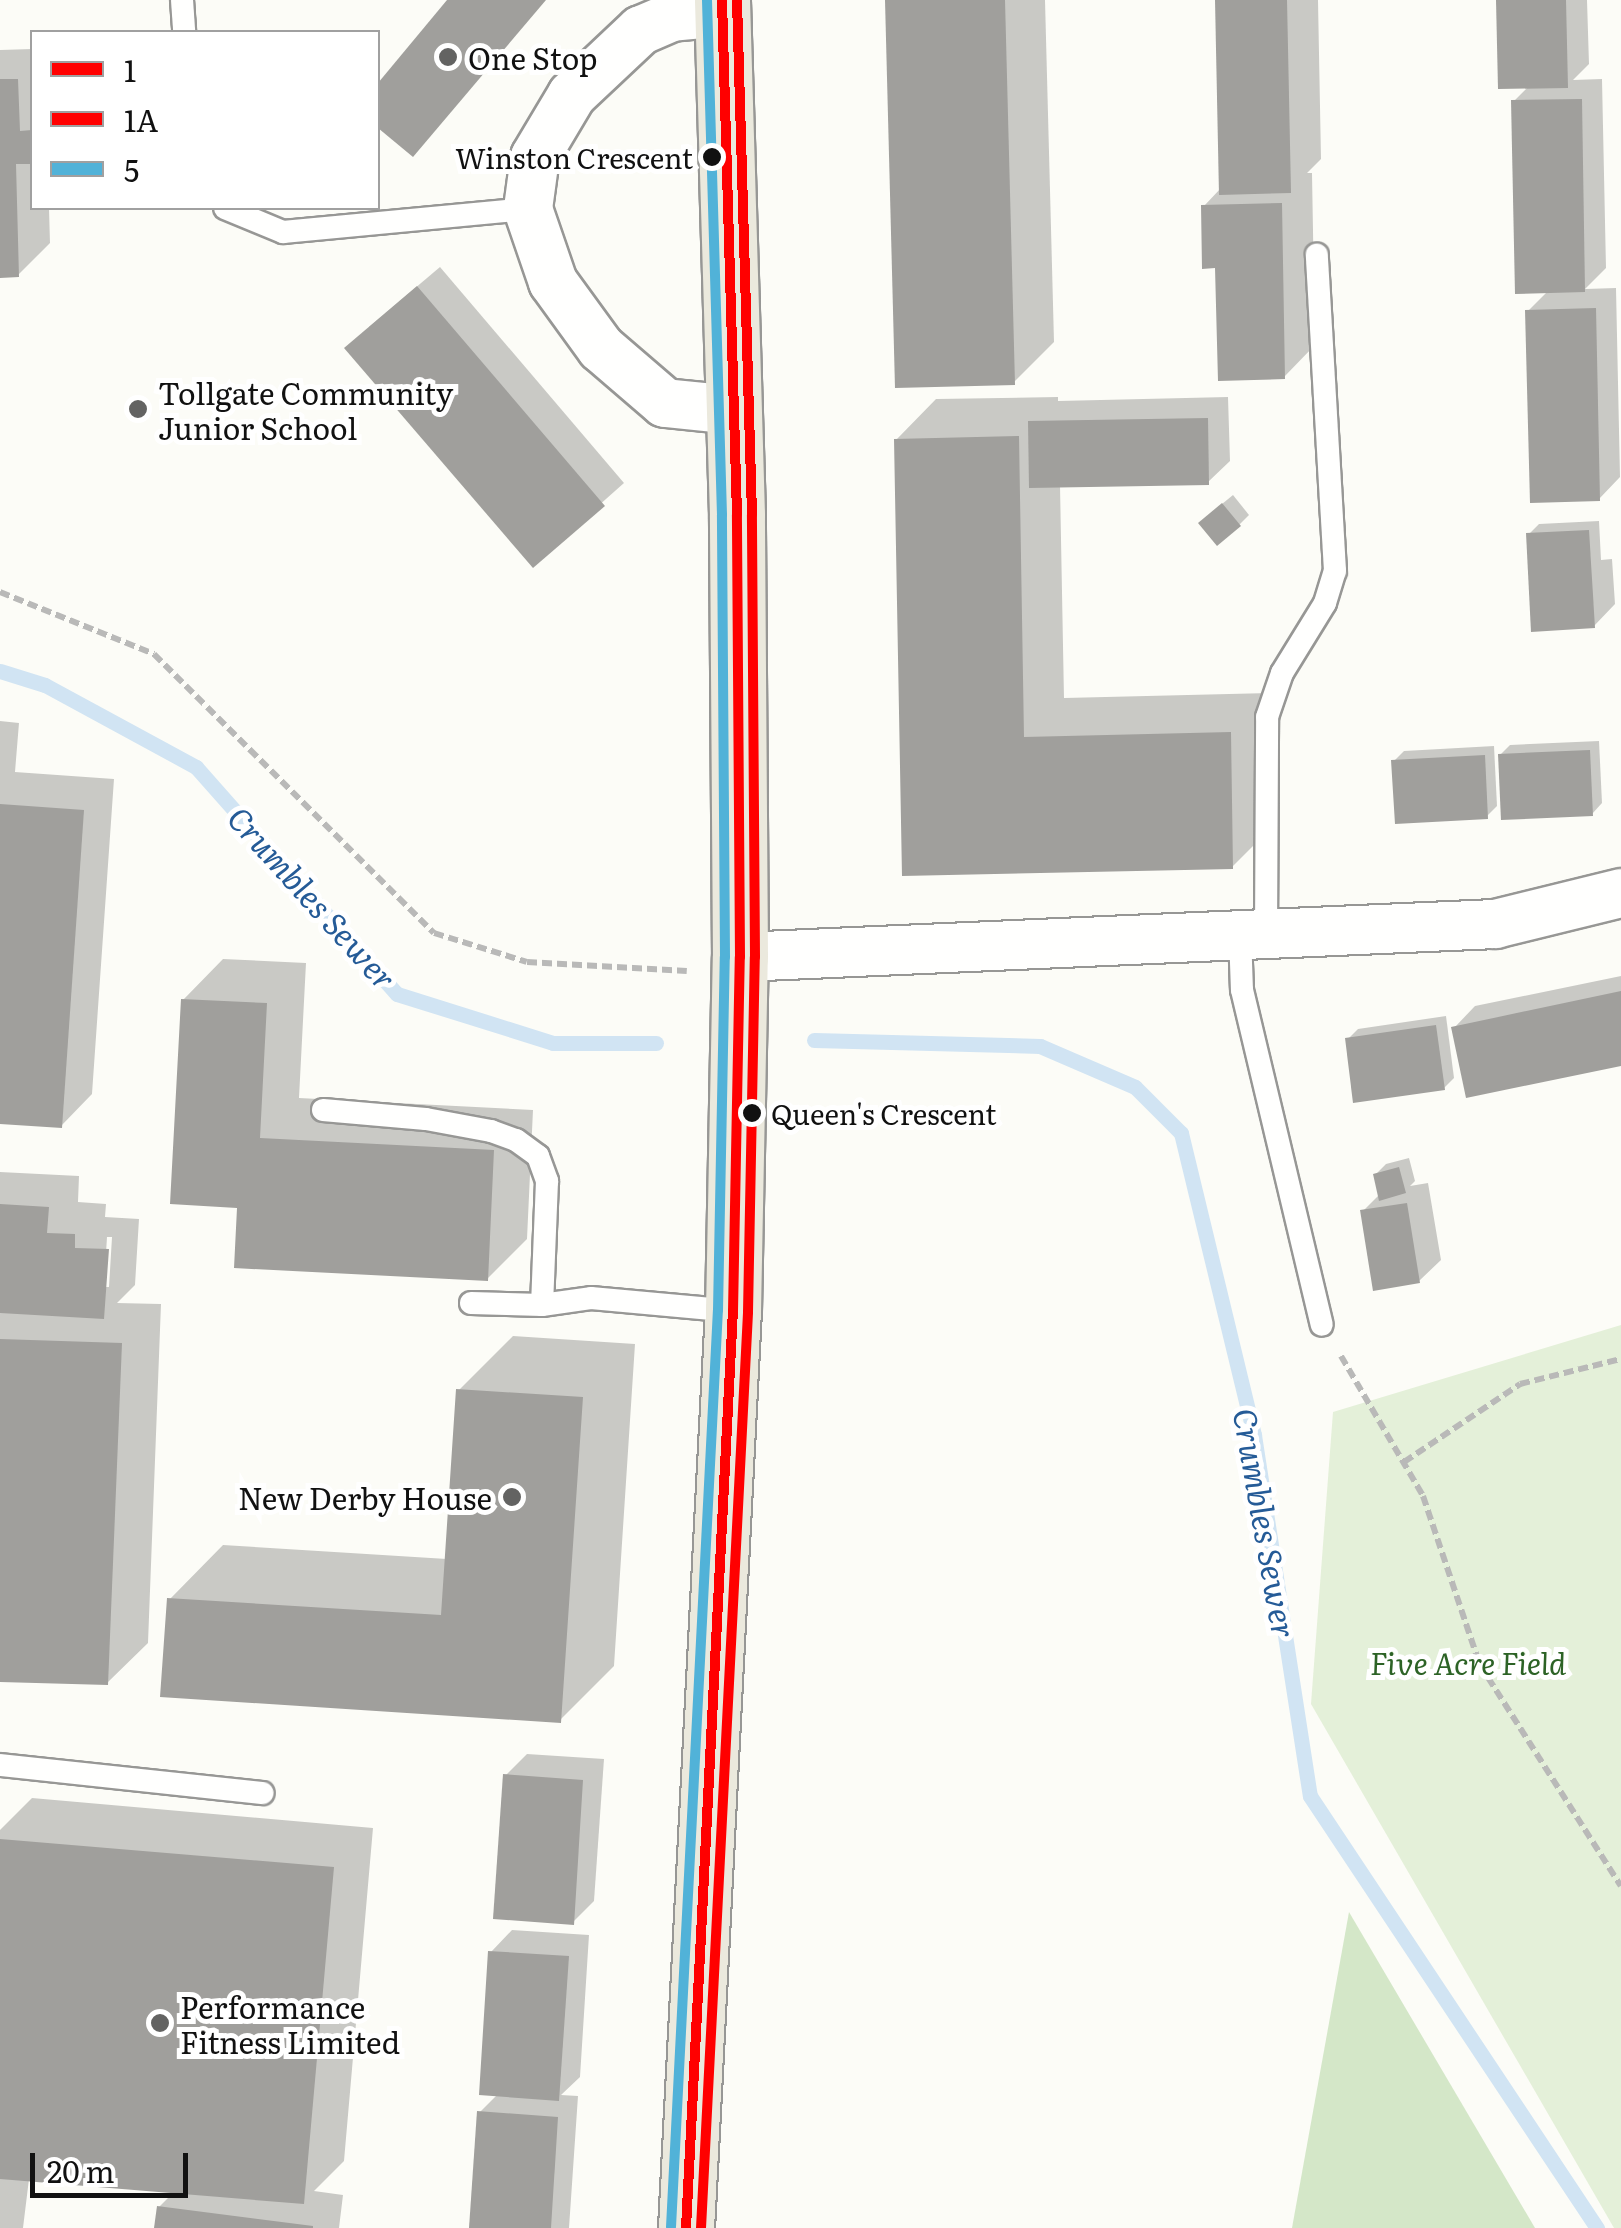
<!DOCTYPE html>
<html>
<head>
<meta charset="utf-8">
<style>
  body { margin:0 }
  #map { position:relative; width:1621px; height:2228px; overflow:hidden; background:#fcfcf7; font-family:Literata,serif }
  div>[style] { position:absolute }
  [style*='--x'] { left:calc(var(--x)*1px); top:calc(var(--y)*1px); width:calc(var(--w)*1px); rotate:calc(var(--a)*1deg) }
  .green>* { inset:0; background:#e4f0d9 }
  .forest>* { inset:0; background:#d4e7c8 }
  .shadow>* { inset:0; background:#0003 }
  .stream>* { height:15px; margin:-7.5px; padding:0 7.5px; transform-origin:7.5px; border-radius:7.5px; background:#d1e4f3 }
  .building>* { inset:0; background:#a09f9c }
  .path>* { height:6px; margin-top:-3px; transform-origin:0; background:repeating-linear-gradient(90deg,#b9b9b8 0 10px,transparent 0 15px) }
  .roads { filter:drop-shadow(2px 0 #979795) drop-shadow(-2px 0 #979795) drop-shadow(0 2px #979795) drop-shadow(0 -2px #979795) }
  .service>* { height:22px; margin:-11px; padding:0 11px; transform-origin:11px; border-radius:11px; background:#fffffe }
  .minor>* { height:48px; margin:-24px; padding:0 24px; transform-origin:24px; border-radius:24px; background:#fffffe }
  .primary>* { height:55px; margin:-27.5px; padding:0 27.5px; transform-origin:27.5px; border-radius:27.5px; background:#ebe9dd }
  .bus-1>* { height:10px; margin:-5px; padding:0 5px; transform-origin:5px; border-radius:5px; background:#f00 }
  .bus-2>* { height:10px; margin:-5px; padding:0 5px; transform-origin:5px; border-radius:5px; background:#f00 }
  .bus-3>* { height:10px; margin:-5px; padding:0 5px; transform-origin:5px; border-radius:5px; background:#51b2d8 }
  .dots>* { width:28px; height:28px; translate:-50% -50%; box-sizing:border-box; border:5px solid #fff; border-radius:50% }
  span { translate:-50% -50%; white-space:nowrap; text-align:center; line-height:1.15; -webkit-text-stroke:10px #fff; paint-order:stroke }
  .bus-label { font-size:28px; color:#111 }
  .right { translate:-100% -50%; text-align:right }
  .left { translate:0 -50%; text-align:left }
  .poi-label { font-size:30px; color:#111 }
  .park-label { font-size:30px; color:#2d6326; font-style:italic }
  .water-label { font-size:32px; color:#255b97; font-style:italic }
  .legend { position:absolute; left:30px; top:30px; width:350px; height:180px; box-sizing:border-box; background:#fff; border:2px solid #a0a0a0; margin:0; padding:12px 18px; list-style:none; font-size:30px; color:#111 }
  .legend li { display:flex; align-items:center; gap:20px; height:50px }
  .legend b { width:50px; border:2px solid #a0a0a0 }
  .scale { position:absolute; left:30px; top:2153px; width:158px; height:45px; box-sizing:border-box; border:5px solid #111; border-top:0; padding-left:12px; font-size:30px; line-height:35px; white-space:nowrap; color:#111; -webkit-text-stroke:8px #fff; paint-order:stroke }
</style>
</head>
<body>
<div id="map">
  <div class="green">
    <i style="clip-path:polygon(1621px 1325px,1621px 2228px,1614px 2228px,1311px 1704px,1333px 1412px)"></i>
  </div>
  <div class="forest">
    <i style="clip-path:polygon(1349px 1912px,1535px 2228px,1292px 2228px)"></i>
  </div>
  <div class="shadow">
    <i style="clip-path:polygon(888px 0,1045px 0,1054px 342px,1013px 383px)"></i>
    <i style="clip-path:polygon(1218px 0,1318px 0,1321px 159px,1307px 173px,1312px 173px,1315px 345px,1284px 377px,1218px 265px,1204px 206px,1221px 188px)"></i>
    <i style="clip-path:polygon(1498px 0,1587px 0,1589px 64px,1573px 80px,1602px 79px,1606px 268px,1585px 289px,1616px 288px,1620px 477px,1599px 499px,1528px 311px,1548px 291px,1513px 102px,1529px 86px)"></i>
    <i style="clip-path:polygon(32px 49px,32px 208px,49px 208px,50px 243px,18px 275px,0 275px,0 50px)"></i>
    <i style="clip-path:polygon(440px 267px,624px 483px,533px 564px,369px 327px)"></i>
    <i style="clip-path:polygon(1058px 397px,1058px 401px,1228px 397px,1230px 461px,1208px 482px,1060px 485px,1064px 698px,1270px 693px,1273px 826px,1232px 867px,904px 873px,896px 440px,936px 399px)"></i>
    <i style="clip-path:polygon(1233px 495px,1249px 515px,1239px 525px,1211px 513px)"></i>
    <i style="clip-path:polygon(1599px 521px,1601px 560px,1612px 559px,1615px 604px,1594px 626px,1529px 534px,1539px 524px)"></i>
    <i style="clip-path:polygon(0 721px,19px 723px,15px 772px,114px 779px,92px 1094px,61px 1126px,0 1121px)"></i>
    <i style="clip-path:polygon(1599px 741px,1602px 803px,1592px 814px,1500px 755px,1510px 745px)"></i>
    <i style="clip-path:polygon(1494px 746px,1497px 806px,1487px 816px,1394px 761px,1404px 751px)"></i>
    <i style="clip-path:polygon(223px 959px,306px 963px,299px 1098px,533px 1110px,527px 1239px,487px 1279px,240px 1205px,183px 1000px)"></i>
    <i style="clip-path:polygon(1621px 976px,1621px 1063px,1454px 1028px,1475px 1006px)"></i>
    <i style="clip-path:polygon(1446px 1016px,1454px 1078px,1444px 1088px,1348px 1039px,1358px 1029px)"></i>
    <i style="clip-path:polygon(1409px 1158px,1415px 1181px,1410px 1186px,1428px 1183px,1441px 1260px,1419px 1281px,1363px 1211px,1380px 1194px,1375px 1175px,1386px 1164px)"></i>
    <i style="clip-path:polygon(evenodd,0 1172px,79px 1176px,78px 1202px,106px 1204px,105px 1217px,139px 1219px,135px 1285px,117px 1303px,161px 1304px,148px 1643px,107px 1683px,0 1679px,0 1172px,107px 1237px,112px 1237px,109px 1287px,104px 1287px,107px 1237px)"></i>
    <i style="clip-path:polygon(513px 1336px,635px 1344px,614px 1666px,560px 1720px,170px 1599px,223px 1545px,447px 1559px,459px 1390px)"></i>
    <i style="clip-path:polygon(527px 1754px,604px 1759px,594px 1901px,573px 1922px,505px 1776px)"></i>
    <i style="clip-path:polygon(32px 1798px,373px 1828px,344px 2161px,314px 2191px,343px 2195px,339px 2228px,156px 2228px,159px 2207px,175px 2191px,29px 2179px,23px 2228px,0 2228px,0 1830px)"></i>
    <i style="clip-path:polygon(512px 1930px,589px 1935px,580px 2077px,561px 2095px,578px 2096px,569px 2228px,472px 2228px,480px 2112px,498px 2094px,491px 1952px)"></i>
  </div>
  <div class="stream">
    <i style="--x:0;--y:671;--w:47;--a:17.3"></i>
    <i style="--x:45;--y:685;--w:172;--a:28.5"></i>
    <i style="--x:196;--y:767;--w:303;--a:48.5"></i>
    <i style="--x:397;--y:994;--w:164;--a:17.4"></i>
    <i style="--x:553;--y:1043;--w:103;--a:0"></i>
    <i style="--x:814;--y:1040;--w:226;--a:1.5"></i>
    <i style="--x:1040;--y:1046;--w:103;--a:23.3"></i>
    <i style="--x:1135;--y:1087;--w:65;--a:45"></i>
    <i style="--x:1181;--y:1133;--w:311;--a:76.4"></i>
    <i style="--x:1254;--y:1435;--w:365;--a:81.2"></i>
    <i style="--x:1310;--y:1796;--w:519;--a:56.4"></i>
  </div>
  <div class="building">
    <i style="clip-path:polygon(447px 0,546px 0,413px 157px,378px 128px,378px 83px)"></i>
    <i style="clip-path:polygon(885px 0,1005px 0,1015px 385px,895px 388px)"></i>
    <i style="clip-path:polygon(1215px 0,1287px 0,1291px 193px,1219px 195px)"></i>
    <i style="clip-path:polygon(1496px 0,1566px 0,1568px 88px,1498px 89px)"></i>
    <i style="clip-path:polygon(0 79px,18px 79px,20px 131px,32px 130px,32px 164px,16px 164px,19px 277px,0 278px)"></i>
    <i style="clip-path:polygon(1582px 99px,1585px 292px,1515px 294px,1511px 100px)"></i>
    <i style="clip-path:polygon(1282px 203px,1285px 379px,1218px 381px,1215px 268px,1202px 269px,1201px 205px)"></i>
    <i style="clip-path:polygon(417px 286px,605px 506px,533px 568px,344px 348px)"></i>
    <i style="clip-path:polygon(1596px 308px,1600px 501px,1530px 503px,1525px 310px)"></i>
    <i style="clip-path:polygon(1208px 418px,1209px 485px,1029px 488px,1028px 421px)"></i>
    <i style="clip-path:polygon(1019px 436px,1024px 737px,1231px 732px,1233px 869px,902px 876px,894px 439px)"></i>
    <i style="clip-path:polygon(1222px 503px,1241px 526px,1217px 546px,1198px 523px)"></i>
    <i style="clip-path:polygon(1589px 530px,1595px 628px,1531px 632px,1526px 533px)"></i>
    <i style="clip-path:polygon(1590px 750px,1593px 816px,1501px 820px,1498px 754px)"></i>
    <i style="clip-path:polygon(1485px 755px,1488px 819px,1395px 824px,1391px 760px)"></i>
    <i style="clip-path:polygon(0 804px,84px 810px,62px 1128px,0 1124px)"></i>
    <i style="clip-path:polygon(1621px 991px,1621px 1066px,1466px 1098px,1451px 1027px)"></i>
    <i style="clip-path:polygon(181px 999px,267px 1003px,260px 1138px,494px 1150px,488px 1281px,234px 1268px,237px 1208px,170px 1204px)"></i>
    <i style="clip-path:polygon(1436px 1025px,1445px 1090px,1353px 1103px,1345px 1038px)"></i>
    <i style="clip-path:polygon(1399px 1167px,1406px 1193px,1379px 1201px,1373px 1174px)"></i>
    <i style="clip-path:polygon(1407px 1203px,1420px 1283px,1373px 1291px,1360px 1210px)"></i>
    <i style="clip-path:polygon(0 1204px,49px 1207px,47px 1233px,75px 1234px,75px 1248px,109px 1249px,104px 1319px,0 1313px)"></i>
    <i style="clip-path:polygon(0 1339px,122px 1343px,108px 1685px,0 1682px)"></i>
    <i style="clip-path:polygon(456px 1389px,583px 1397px,561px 1723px,160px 1697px,167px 1598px,441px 1615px)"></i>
    <i style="clip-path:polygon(503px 1774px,583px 1780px,574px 1925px,493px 1919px)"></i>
    <i style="clip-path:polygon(0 1839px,334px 1867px,304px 2204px,0 2179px)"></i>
    <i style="clip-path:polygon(488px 1951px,569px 1956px,559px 2101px,479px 2095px)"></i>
    <i style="clip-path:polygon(477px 2111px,558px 2117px,551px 2228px,469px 2228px)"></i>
    <i style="clip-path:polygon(157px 2206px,313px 2226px,313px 2228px,154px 2228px)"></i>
  </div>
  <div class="path">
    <i style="--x:0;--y:592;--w:166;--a:21.9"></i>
    <i style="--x:154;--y:654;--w:395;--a:44.9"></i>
    <i style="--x:434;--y:933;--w:97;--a:17.3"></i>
    <i style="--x:527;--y:962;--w:160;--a:3.2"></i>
    <i style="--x:1341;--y:1356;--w:162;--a:59.6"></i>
    <i style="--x:1423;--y:1496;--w:178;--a:71.4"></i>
    <i style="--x:1480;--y:1665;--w:262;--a:57.5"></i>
    <i style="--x:1404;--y:1462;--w:140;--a:-33.9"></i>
    <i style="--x:1520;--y:1384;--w:104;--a:-13.9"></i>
  </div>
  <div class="roads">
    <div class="service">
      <i style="--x:182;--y:0;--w:32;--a:86"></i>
      <i style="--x:225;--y:208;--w:63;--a:22.5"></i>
      <i style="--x:283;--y:232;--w:246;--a:-5.4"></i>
      <i style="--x:1240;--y:934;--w:56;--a:88"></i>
      <i style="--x:1242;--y:990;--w:344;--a:76.6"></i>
      <i style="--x:1266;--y:934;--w:217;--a:-89.7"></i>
      <i style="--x:1267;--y:717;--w:46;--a:-71.2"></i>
      <i style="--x:1282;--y:673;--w:82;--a:-58.4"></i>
      <i style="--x:1325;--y:603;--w:34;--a:-73"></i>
      <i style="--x:1335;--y:571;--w:317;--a:-93.3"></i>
      <i style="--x:323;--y:1110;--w:103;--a:5"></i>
      <i style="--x:426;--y:1119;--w:66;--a:10.5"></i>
      <i style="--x:491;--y:1131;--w:27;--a:20"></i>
      <i style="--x:516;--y:1140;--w:27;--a:36"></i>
      <i style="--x:538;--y:1156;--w:27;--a:70"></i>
      <i style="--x:547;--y:1181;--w:124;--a:92.3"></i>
      <i style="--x:542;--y:1305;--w:49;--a:-8.1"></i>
      <i style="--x:591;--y:1298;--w:143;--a:5.2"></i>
      <i style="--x:471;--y:1303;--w:71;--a:1.6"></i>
      <i style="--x:0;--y:1765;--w:264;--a:6.1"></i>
    </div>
    <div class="minor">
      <i style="--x:723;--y:12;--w:51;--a:174.4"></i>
      <i style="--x:672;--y:17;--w:34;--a:157"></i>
      <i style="--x:641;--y:30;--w:95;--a:136.7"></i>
      <i style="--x:572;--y:95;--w:72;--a:120.8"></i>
      <i style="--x:535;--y:157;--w:52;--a:97.7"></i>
      <i style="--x:528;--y:209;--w:77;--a:71.1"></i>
      <i style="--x:553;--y:282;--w:82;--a:54"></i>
      <i style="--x:601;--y:348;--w:84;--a:40.7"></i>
      <i style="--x:665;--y:403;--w:68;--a:5.9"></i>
      <i style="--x:740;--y:957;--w:756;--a:-2.5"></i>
      <i style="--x:1495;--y:924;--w:130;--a:-13.8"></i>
    </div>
    <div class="primary">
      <i style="--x:686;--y:2228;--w:918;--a:-87.07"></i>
      <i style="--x:733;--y:1311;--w:354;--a:-88.9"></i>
      <i style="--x:740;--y:957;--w:442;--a:-90.4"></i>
      <i style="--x:737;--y:515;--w:515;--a:-91.67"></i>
    </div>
  </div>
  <div class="bus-1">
    <i style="--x:686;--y:2228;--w:918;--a:-87.07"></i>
    <i style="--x:733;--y:1311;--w:354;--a:-88.9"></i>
    <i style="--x:740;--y:957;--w:442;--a:-90.4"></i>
    <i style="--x:737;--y:515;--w:515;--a:-91.67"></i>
  </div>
  <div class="bus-2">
    <i style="--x:701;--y:2228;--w:917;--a:-87.06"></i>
    <i style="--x:748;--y:1312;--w:355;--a:-88.9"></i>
    <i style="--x:755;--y:957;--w:442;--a:-90.4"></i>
    <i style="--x:752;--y:515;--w:515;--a:-91.67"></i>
  </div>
  <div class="bus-3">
    <i style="--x:671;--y:2227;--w:918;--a:-87.07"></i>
    <i style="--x:718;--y:1310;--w:353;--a:-88.9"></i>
    <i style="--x:725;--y:957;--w:442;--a:-90.4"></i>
    <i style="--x:722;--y:515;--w:515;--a:-91.67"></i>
  </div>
  <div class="dots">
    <i style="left:448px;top:57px;background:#636362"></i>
    <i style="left:712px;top:157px;background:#111"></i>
    <i style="left:138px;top:409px;background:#636362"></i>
    <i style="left:752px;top:1113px;background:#111"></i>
    <i style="left:512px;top:1497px;background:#636362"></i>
    <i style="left:160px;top:2023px;background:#636362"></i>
  </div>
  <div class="bus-label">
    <span class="right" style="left:693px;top:157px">Winston Crescent</span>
    <span class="left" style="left:771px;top:1113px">Queen's Crescent</span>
  </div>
  <div class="poi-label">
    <span class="left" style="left:468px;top:57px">One Stop</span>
    <span class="left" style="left:158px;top:409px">Tollgate Community<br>Junior School</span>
    <span class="right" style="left:492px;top:1497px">New Derby House</span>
    <span class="left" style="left:180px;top:2023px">Performance<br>Fitness Limited</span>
  </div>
  <div class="park-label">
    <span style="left:1468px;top:1662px">Five Acre Field</span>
  </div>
  <div class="water-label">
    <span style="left:313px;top:897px;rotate:48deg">Crumbles Sewer</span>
    <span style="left:1266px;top:1523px;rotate:80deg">Crumbles Sewer</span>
  </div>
  <ul class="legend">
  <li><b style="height:12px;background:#f00"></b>1</li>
  <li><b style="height:12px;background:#f00"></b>1A</li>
  <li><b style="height:12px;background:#51b2d8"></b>5</li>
  </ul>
  <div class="scale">20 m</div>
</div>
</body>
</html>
